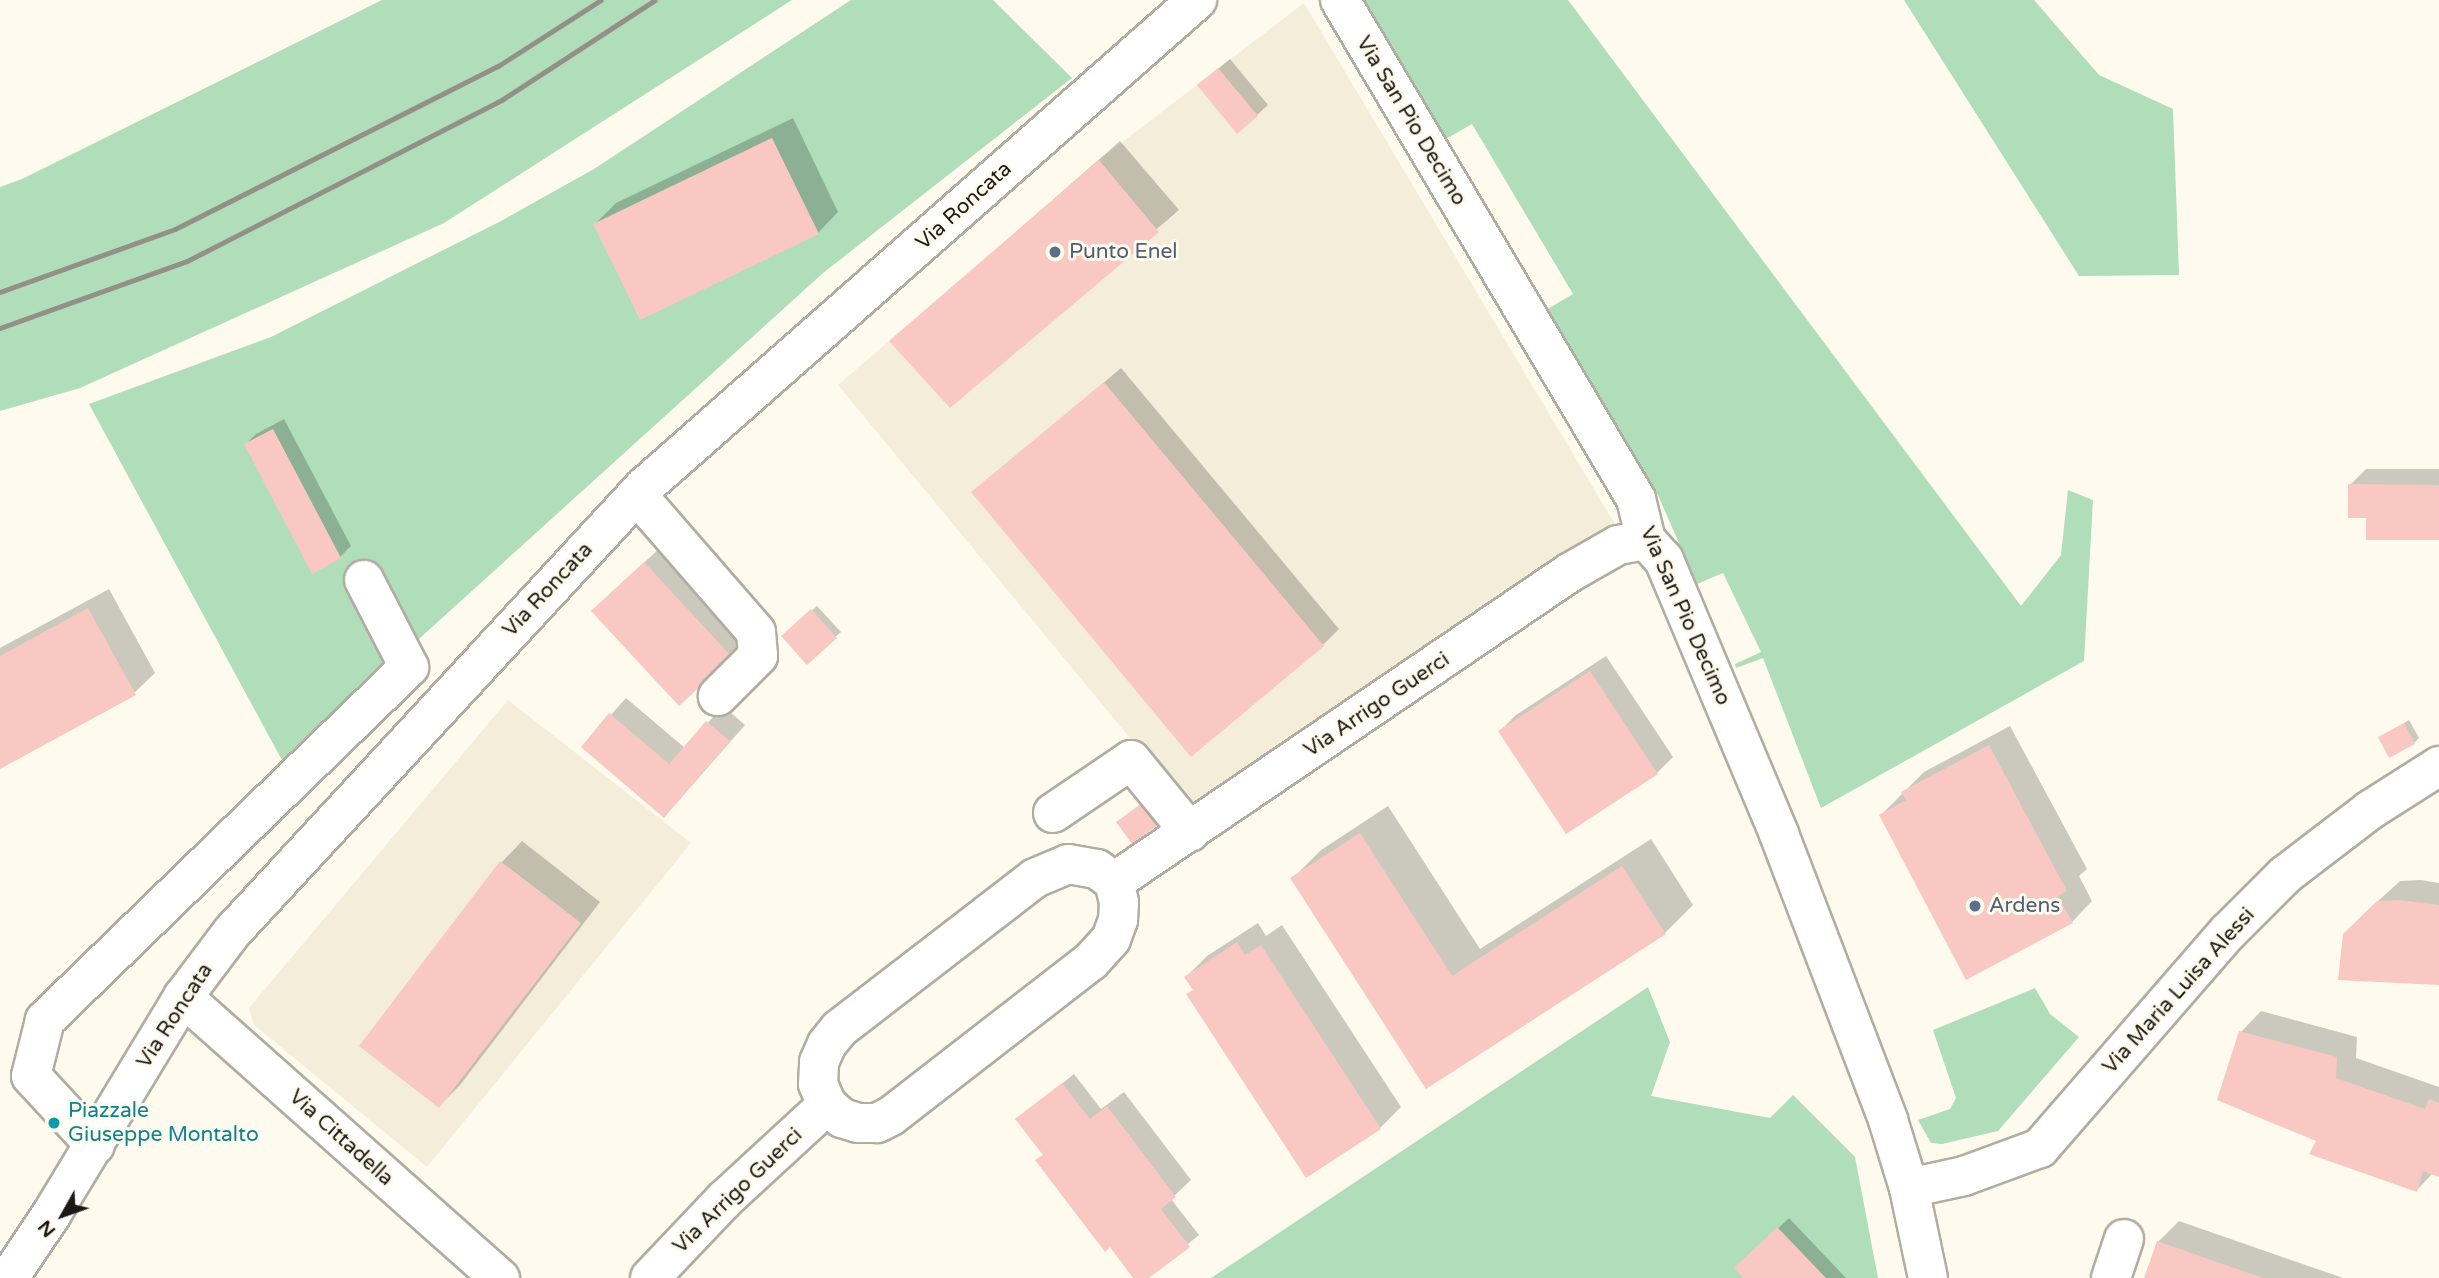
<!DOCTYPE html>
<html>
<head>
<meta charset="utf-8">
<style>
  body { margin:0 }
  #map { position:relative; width:2439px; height:1278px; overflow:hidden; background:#fefaed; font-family:"Varela Round",sans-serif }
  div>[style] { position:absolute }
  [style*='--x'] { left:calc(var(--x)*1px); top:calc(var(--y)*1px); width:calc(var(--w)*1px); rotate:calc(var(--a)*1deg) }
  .built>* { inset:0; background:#f4edd9 }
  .green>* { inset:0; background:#b0ddba }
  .shadow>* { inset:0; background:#0003 }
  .building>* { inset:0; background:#f9c8c3 }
  .roads { filter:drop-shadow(2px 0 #b1ada1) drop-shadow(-2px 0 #b1ada1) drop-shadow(0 2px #b1ada1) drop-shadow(0 -2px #b1ada1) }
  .minor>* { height:38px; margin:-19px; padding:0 19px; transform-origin:19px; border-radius:19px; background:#fff }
  .rail>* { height:5px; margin:-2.5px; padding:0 2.5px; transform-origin:2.5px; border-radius:2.5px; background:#939087 }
  .dots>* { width:19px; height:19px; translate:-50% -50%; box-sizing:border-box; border:4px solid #fefaed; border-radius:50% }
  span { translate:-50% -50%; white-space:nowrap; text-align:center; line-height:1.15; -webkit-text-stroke:6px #fefaed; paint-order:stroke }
  .street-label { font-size:21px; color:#1b1915 }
  .service-label { font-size:21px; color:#4e5e75 }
  .left { translate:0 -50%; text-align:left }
  .culture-label { font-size:21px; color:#0d838f }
  .north { position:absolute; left:28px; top:1180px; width:70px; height:70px; -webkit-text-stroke:5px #fefaed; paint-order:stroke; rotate:230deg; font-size:19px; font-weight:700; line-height:28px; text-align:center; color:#1b1915 }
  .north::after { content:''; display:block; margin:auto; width:24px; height:32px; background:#1b1915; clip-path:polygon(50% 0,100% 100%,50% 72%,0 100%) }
</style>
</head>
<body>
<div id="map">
  <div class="built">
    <i style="clip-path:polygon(1304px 3px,1616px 526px,1187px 807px,838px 385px,1099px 160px)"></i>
    <i style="clip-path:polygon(508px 700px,691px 843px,427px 1167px,254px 1025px,249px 1008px)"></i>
  </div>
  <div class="green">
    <i style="clip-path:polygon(382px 0,792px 0,444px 223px,80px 388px,0 411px,0 187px,22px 179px)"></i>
    <i style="clip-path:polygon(851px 0,993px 0,1072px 78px,823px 273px,283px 762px,89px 404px,271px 337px,501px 221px,594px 169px)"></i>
    <i style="clip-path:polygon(1363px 0,1568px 0,2021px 606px,2061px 555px,2068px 490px,2093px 500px,2084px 661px,1821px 808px,1763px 658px,1736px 668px,1735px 664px,1761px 652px,1723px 573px,1697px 584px,1657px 493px,1546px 310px,1573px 294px,1472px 124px,1444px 140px)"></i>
    <i style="clip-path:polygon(1904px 0,2034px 0,2099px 75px,2173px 109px,2179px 275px,2079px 276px)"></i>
    <i style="clip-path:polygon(1648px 987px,1670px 1042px,1651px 1096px,1770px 1118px,1793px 1095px,1855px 1157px,1878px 1278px,1211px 1278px)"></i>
    <i style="clip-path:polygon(2035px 988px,2050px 1014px,2079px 1037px,1998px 1131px,1942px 1144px,1931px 1143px,1918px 1120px,1950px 1109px,1956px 1098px,1933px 1030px)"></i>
  </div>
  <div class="shadow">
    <i style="clip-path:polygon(1230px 59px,1268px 105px,1257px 115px,1210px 75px)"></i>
    <i style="clip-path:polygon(793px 118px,838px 212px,818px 233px,595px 224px,616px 203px)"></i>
    <i style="clip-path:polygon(1120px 141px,1179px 210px,950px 406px,892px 341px)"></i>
    <i style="clip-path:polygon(1121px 368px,1339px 629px,1323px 645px,973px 493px)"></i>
    <i style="clip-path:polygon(284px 419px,351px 546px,340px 557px,246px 444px,256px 434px)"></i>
    <i style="clip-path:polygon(2366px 469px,2439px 469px,2439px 539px,2367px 517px,2350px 485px)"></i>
    <i style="clip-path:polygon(661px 547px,747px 640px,731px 656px,609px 595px)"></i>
    <i style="clip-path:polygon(109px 589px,155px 673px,134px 693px,0 767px,0 648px)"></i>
    <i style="clip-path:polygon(817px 606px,841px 632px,807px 662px,784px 636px)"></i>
    <i style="clip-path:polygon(1606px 656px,1673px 757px,1657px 773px,1500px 731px,1516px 715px)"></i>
    <i style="clip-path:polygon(626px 698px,685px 748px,723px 706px,745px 725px,679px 800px,583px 746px)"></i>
    <i style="clip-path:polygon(2409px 720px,2419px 738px,2414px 743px,2380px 738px)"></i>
    <i style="clip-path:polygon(2010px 726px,2087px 869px,2079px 876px,2092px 901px,2072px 922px,1881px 815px,1924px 772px)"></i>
    <i style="clip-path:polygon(1388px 806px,1480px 949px,1651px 839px,1693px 905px,1665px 933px,1427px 1086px,1293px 878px,1321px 850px)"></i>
    <i style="clip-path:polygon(522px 841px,600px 902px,460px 1085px,439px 1106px,361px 1046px,502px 862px)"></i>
    <i style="clip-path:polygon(2421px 880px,2439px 883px,2439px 983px,2365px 913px,2400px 881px)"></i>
    <i style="clip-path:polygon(1258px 923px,1266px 936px,1282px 925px,1401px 1107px,1380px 1128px,1307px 1175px,1188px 995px,1194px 989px,1186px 977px,1207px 956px)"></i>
    <i style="clip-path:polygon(2261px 1011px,2357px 1037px,2356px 1058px,2439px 1087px,2439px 1175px,2433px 1173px,2417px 1190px,2318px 1141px,2241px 1032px)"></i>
    <i style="clip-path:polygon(1074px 1074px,1101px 1109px,1124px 1092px,1191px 1180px,1171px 1199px,1199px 1235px,1146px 1278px,1135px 1278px,1018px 1119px)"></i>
    <i style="clip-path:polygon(1789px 1218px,1846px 1278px,1745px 1278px,1736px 1268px)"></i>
    <i style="clip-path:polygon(2179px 1221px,2343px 1278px,2146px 1278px,2158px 1242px)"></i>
  </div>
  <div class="building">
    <i style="clip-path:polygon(1218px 68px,1258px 116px,1237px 134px,1197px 85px)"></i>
    <i style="clip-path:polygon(772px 138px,819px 234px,640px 320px,593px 224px)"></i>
    <i style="clip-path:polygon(1099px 160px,1159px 232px,950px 408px,889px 341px)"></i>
    <i style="clip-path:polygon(1104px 382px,1324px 646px,1191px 757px,971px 492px)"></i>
    <i style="clip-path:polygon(273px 429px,341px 558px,312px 574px,244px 444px)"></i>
    <i style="clip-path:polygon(2348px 484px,2439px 485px,2439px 540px,2366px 540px,2366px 518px,2348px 518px)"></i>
    <i style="clip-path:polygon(644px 562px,732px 657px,679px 706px,591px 611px)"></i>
    <i style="clip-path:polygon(88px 608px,136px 695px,0 769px,0 656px)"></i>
    <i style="clip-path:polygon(811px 609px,837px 638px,807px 665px,781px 636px)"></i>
    <i style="clip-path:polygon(1590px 671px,1658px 774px,1566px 834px,1498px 731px)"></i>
    <i style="clip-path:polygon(609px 713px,669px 764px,706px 721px,730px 741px,664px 818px,581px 747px)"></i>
    <i style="clip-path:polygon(2404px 723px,2415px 744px,2389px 758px,2378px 737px)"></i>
    <i style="clip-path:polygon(1989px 745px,2067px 891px,2058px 896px,2073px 923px,1966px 980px,1879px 815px,1906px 800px,1901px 792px)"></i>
    <i style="clip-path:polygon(1149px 798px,1165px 820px,1132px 844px,1116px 822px)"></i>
    <i style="clip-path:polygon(1360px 833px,1452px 976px,1622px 866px,1666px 934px,1426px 1089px,1290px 878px)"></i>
    <i style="clip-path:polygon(500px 861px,581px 923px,439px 1108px,359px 1046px)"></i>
    <i style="clip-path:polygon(2399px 900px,2439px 905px,2439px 985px,2338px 980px,2343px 934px,2377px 901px)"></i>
    <i style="clip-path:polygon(1237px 942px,1245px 955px,1261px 945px,1381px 1129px,1306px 1178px,1186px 994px,1193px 990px,1184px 977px)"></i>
    <i style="clip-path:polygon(2239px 1031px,2337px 1057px,2336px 1078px,2425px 1109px,2429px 1099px,2439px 1103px,2439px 1177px,2423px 1171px,2417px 1192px,2309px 1154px,2316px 1141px,2217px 1100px)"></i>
    <i style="clip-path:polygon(1062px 1083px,1090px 1119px,1107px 1106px,1176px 1197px,1161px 1209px,1190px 1247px,1149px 1278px,1133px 1278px,1110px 1247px,1105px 1252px,1035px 1160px,1043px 1155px,1015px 1119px)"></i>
    <i style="clip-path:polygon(1777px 1227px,1826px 1278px,1743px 1278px,1734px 1268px)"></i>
    <i style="clip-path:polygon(2157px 1241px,2263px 1278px,2144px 1278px)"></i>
  </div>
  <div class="roads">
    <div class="minor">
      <i style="--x:1340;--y:0;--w:580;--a:59.32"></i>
      <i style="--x:1636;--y:499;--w:42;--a:76.3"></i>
      <i style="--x:1646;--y:540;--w:27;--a:48"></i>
      <i style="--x:1664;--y:560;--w:297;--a:67.2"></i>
      <i style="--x:1779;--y:834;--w:306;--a:69.1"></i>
      <i style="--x:1888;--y:1120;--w:71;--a:72.8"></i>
      <i style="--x:1909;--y:1188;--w:92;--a:78.1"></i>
      <i style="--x:637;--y:495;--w:181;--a:49"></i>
      <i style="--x:756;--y:632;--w:24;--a:85"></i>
      <i style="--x:758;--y:656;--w:57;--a:135"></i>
      <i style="--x:1053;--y:813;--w:94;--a:-34.2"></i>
      <i style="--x:1131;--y:760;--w:93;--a:50.7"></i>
      <i style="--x:1068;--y:864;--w:29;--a:10"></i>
      <i style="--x:1097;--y:869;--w:21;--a:37"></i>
      <i style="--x:1114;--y:882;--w:21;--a:76"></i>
      <i style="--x:1119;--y:902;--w:18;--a:93"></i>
      <i style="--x:1118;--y:920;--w:20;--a:110"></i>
      <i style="--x:1111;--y:939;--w:30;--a:132"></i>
      <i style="--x:1091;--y:961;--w:253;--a:142.2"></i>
      <i style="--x:891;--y:1116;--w:16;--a:153"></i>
      <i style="--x:877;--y:1123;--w:19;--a:180"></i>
      <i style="--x:858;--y:1123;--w:17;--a:-163"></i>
      <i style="--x:842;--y:1118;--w:20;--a:-139"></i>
      <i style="--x:827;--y:1105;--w:23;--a:-113"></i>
      <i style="--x:818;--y:1084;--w:22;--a:-87"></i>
      <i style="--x:819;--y:1062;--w:20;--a:-66"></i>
      <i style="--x:827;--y:1044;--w:19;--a:-51"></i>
      <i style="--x:839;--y:1029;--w:247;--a:-37.6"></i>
      <i style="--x:1035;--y:878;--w:36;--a:-23"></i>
      <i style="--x:1114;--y:882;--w:550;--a:-34.18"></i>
      <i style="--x:1569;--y:573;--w:56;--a:-29.7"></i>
      <i style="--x:1618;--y:545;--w:28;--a:-10"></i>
      <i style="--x:183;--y:997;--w:424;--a:41.6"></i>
      <i style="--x:95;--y:1145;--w:94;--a:-132.8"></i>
      <i style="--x:31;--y:1076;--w:58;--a:-76"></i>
      <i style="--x:45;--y:1020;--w:507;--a:-44.12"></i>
      <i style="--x:409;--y:667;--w:98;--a:-117.3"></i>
      <i style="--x:1909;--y:1188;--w:56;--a:-12.3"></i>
      <i style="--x:1964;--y:1176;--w:81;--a:-20.2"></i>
      <i style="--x:2040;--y:1148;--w:286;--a:-49"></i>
      <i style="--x:2228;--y:932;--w:81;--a:-45"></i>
      <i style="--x:2285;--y:875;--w:107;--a:-37.4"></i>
      <i style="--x:2370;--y:810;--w:82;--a:-32.5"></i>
      <i style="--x:9;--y:1278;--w:76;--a:-56.3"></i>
      <i style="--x:51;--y:1215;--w:255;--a:-58.8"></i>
      <i style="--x:183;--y:997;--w:81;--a:-53"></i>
      <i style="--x:232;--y:932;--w:606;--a:-47.21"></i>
      <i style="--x:644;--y:487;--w:737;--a:-41.37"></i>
      <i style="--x:650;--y:1278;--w:108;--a:-46.5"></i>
      <i style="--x:724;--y:1200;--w:140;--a:-42.7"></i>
      <i style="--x:2111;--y:1278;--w:41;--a:-71.6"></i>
    </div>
  </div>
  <div class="rail">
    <i style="--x:0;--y:292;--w:186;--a:-19.8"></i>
    <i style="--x:175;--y:229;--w:362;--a:-26.8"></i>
    <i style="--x:498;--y:66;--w:122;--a:-32.7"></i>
    <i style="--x:0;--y:328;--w:199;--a:-19.7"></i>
    <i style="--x:187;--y:261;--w:355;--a:-27.1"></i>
    <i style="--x:503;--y:99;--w:181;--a:-33.1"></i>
  </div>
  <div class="dots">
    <i style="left:1055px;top:252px;background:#5c6f8a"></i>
    <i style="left:1975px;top:906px;background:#5c6f8a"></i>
    <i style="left:54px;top:1123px;background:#0f9aa8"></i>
  </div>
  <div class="street-label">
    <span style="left:1411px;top:121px;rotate:59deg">Via San Pio Decimo</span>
    <span style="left:964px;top:206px;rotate:-42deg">Via Roncata</span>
    <span style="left:548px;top:590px;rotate:-47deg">Via Roncata</span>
    <span style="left:1685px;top:616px;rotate:66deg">Via San Pio Decimo</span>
    <span style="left:1377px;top:705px;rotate:-34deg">Via Arrigo Guerci</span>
    <span style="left:2179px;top:991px;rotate:-48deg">Via Maria Luisa Alessi</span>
    <span style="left:175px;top:1016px;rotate:-57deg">Via Roncata</span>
    <span style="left:341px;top:1138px;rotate:42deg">Via Cittadella</span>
    <span style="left:738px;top:1191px;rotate:-44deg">Via Arrigo Guerci</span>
  </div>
  <div class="service-label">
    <span class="left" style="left:1069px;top:252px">Punto Enel</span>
    <span class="left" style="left:1989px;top:906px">Ardens</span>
  </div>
  <div class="culture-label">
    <span class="left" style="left:68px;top:1123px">Piazzale<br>Giuseppe Montalto</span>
  </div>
  <div class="north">N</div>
</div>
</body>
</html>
